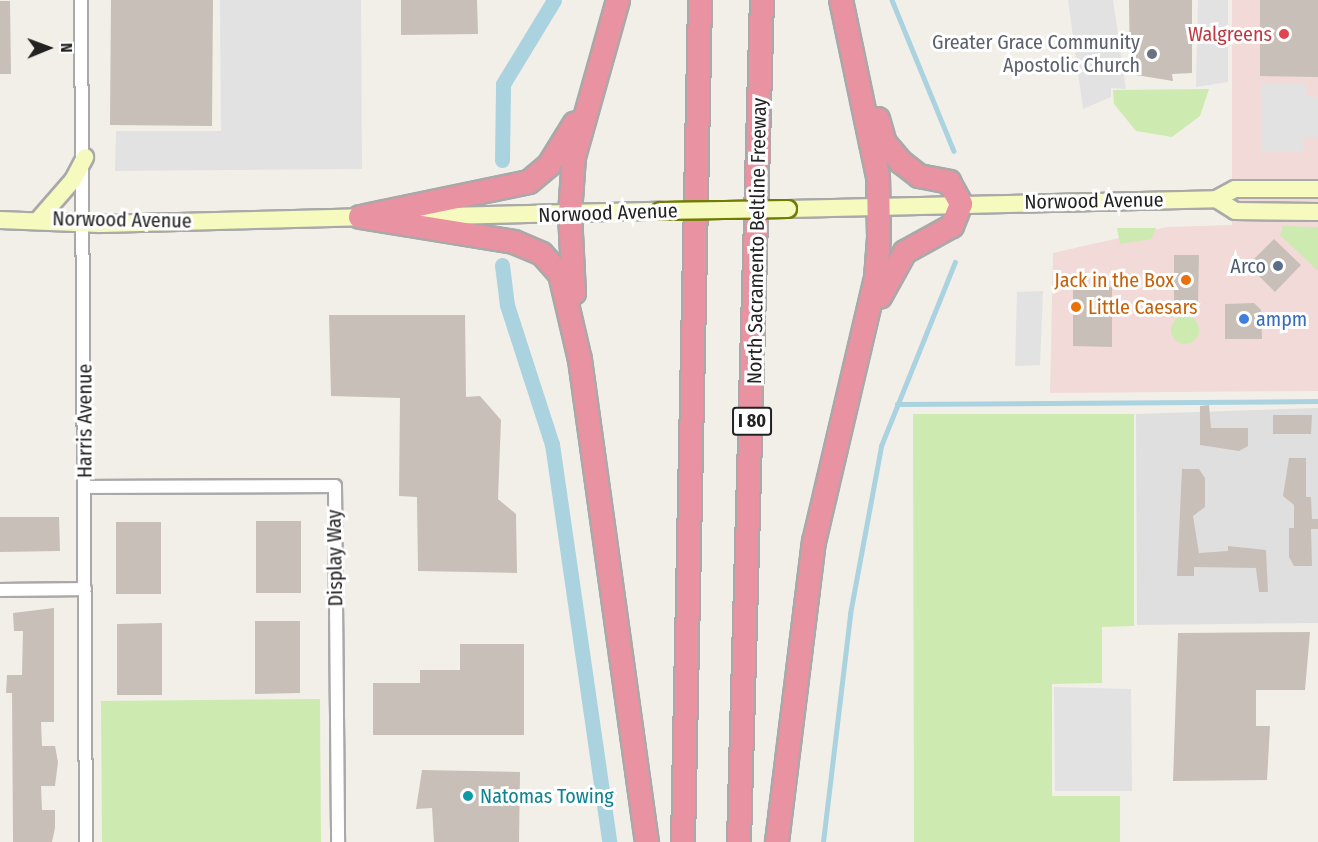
<!DOCTYPE html>
<html>
<head>
<meta charset="utf-8">
<style>
  body { margin:0 }
  #map { position:relative; width:1318px; height:842px; overflow:hidden; background:#f2efe9; font-family:"Fira Sans Condensed",sans-serif }
  div>[style] { position:absolute }
  [style*='--x'] { left:calc(var(--x)*1px); top:calc(var(--y)*1px); width:calc(var(--w)*1px); rotate:calc(var(--a)*1deg) }
  .residential>* { inset:0; background:#e0dfdf }
  .commercial>* { inset:0; background:#f2dad9 }
  .grass>* { inset:0; background:#cdebb0 }
  .round { border-radius:50% }
  .parking>* { inset:0; background:#e2e2e2 }
  .stream>* { height:4.5px; margin:-2.25px; padding:0 2.25px; transform-origin:2.25px; border-radius:2.25px; background:#aad3df }
  .canal>* { height:15px; margin:-7.5px; padding:0 7.5px; transform-origin:7.5px; border-radius:7.5px; background:#aad3df }
  .building>* { inset:0; background:#c7bfb8 }
  .roads { filter:drop-shadow(2px 0 #a9a9a9) drop-shadow(-2px 0 #a9a9a9) drop-shadow(0 2px #a9a9a9) drop-shadow(0 -2px #a9a9a9) }
  .minor>* { height:12px; margin:-6px; padding:0 6px; transform-origin:6px; border-radius:6px; background:#fff }
  .secondary>* { height:16px; margin:-8px; padding:0 8px; transform-origin:8px; border-radius:8px; background:#f7fabf }
  .motorway>* { height:22px; margin:-11px; padding:0 11px; transform-origin:11px; border-radius:11px; background:#e892a2 }
  .bridges { filter:drop-shadow(2px 0 #707d05) drop-shadow(-2px 0 #707d05) drop-shadow(0 2px #707d05) drop-shadow(0 -2px #707d05) }
  .secondary-bridge>* { height:16px; margin:-8px; padding:0 8px; transform-origin:8px; border-radius:8px; background:#f7fabf }
  .dots>* { width:16px; height:16px; translate:-50% -50%; box-sizing:border-box; border:3px solid #fff; border-radius:50% }
  span { translate:-50% -50%; white-space:nowrap; text-align:center; line-height:1.15; -webkit-text-stroke:6px #fff; paint-order:stroke }
  .shield-label span { padding:2px 4px; background:#fff; border:2px solid; border-radius:4px; -webkit-text-stroke-width:0 }
  .shield-label { font-size:18px; color:#222; font-weight:700 }
  .health-label { font-size:20px; color:#be3a42 }
  .right { translate:-100% -50%; text-align:right }
  .worship-label { font-size:20px; color:#5b616d }
  .street-label { font-size:20px; color:#222 }
  .service-label { font-size:20px; color:#4e5e75 }
  .food-label { font-size:20px; color:#c56008 }
  .left { translate:0 -50%; text-align:left }
  .shop-label { font-size:20px; color:#366cbe }
  .culture-label { font-size:20px; color:#0d838f }
  .north { position:absolute; left:18px; top:18px; width:60px; height:60px; -webkit-text-stroke:4px #fff; paint-order:stroke; rotate:89deg; font-size:16px; font-weight:700; line-height:24px; text-align:center; color:#222 }
  .north::after { content:''; display:block; margin:auto; width:21px; height:27px; background:#222; clip-path:polygon(50% 0,100% 100%,50% 72%,0 100%) }
</style>
</head>
<body>
<div id="map">
  <div class="residential">
    <i style="clip-path:polygon(1318px 408px,1318px 623px,1137px 625px,1136px 414px)"></i>
  </div>
  <div class="commercial">
    <i style="clip-path:polygon(1232px 0,1318px 0,1318px 391px,1050px 393px,1053px 253px,1167px 227px,1232px 225px)"></i>
  </div>
  <div class="grass">
    <i style="clip-path:polygon(1209px 89px,1200px 116px,1172px 137px,1136px 131px,1114px 104px,1113px 90px)"></i>
    <i style="clip-path:polygon(1283px 226px,1318px 227px,1318px 271px,1280px 235px)"></i>
    <i style="clip-path:polygon(1117px 228px,1156px 228px,1151px 239px,1120px 244px)"></i>
    <i class="round" style="left:1171px;top:316px;width:28px;height:28px"></i>
    <i style="clip-path:polygon(913px 414px,1134px 414px,1134px 626px,1102px 627px,1102px 683px,1052px 684px,1052px 796px,1120px 796px,1120px 842px,914px 842px)"></i>
    <i style="clip-path:polygon(320px 699px,321px 842px,102px 842px,101px 701px)"></i>
  </div>
  <div class="parking">
    <i style="clip-path:polygon(220px 0,361px 0,362px 169px,115px 171px,116px 131px,221px 131px)"></i>
    <i style="clip-path:polygon(1068px 0,1113px 0,1126px 89px,1111px 88px,1111px 97px,1083px 109px)"></i>
    <i style="clip-path:polygon(1198px 0,1228px 0,1228px 82px,1196px 87px)"></i>
    <i style="clip-path:polygon(1261px 83px,1306px 83px,1306px 96px,1318px 97px,1318px 137px,1303px 137px,1303px 152px,1261px 152px)"></i>
    <i style="clip-path:polygon(1043px 291px,1040px 365px,1015px 366px,1017px 292px)"></i>
    <i style="clip-path:polygon(1054px 687px,1131px 689px,1132px 791px,1055px 791px)"></i>
  </div>
  <div class="stream">
    <i style="--x:892;--y:0;--w:163;--a:67.7"></i>
    <i style="--x:897;--y:404;--w:421;--a:-0.4"></i>
    <i style="--x:823;--y:842;--w:230;--a:-83.2"></i>
    <i style="--x:850;--y:614;--w:171;--a:-79.5"></i>
    <i style="--x:881;--y:446;--w:198;--a:-68.1"></i>
  </div>
  <div class="canal">
    <i style="--x:502;--y:160;--w:76;--a:-89.2"></i>
    <i style="--x:503;--y:84;--w:98;--a:-58.7"></i>
    <i style="--x:502;--y:265;--w:40;--a:82.9"></i>
    <i style="--x:507;--y:305;--w:146;--a:72.1"></i>
    <i style="--x:552;--y:444;--w:402;--a:81.8"></i>
  </div>
  <div class="building">
    <i style="clip-path:polygon(111px 0,213px 0,212px 126px,110px 125px)"></i>
    <i style="clip-path:polygon(401px 0,477px 0,478px 34px,401px 35px)"></i>
    <i style="clip-path:polygon(1129px 0,1192px 0,1192px 73px,1172px 74px,1173px 81px,1130px 74px)"></i>
    <i style="clip-path:polygon(1260px 0,1318px 0,1318px 77px,1260px 76px)"></i>
    <i style="clip-path:polygon(0 1px,10px 1px,11px 74px,0 74px)"></i>
    <i style="clip-path:polygon(1274px 239px,1301px 265px,1275px 292px,1248px 265px)"></i>
    <i style="clip-path:polygon(1174px 255px,1199px 255px,1198px 305px,1174px 305px)"></i>
    <i style="clip-path:polygon(1073px 286px,1112px 287px,1112px 347px,1073px 346px)"></i>
    <i style="clip-path:polygon(1254px 303px,1261px 310px,1262px 339px,1225px 339px,1225px 304px)"></i>
    <i style="clip-path:polygon(329px 315px,465px 315px,466px 397px,480px 396px,501px 420px,498px 499px,516px 514px,517px 573px,418px 571px,417px 497px,399px 496px,400px 398px,331px 396px)"></i>
    <i style="clip-path:polygon(1209px 405px,1211px 428px,1248px 428px,1248px 446px,1239px 451px,1200px 445px,1200px 406px)"></i>
    <i style="clip-path:polygon(1273px 415px,1312px 415px,1311px 434px,1273px 434px)"></i>
    <i style="clip-path:polygon(1289px 458px,1306px 458px,1306px 497px,1311px 497px,1312px 519px,1318px 519px,1318px 529px,1311px 529px,1312px 566px,1294px 566px,1289px 557px,1289px 528px,1294px 528px,1294px 505px,1283px 496px)"></i>
    <i style="clip-path:polygon(1182px 469px,1199px 469px,1205px 478px,1205px 507px,1193px 516px,1199px 553px,1228px 551px,1228px 546px,1266px 550px,1268px 592px,1259px 592px,1256px 568px,1194px 567px,1194px 576px,1177px 576px)"></i>
    <i style="clip-path:polygon(0 517px,59px 517px,60px 551px,0 552px)"></i>
    <i style="clip-path:polygon(256px 521px,301px 521px,301px 593px,256px 593px)"></i>
    <i style="clip-path:polygon(116px 522px,161px 522px,161px 594px,116px 594px)"></i>
    <i style="clip-path:polygon(54px 608px,54px 722px,41px 722px,42px 746px,55px 746px,58px 762px,55px 786px,41px 786px,42px 810px,55px 810px,55px 828px,52px 842px,13px 842px,12px 693px,6px 693px,7px 675px,22px 675px,23px 631px,14px 631px,13px 613px)"></i>
    <i style="clip-path:polygon(255px 621px,300px 621px,300px 693px,255px 694px)"></i>
    <i style="clip-path:polygon(162px 623px,162px 695px,117px 695px,117px 624px)"></i>
    <i style="clip-path:polygon(1310px 632px,1305px 690px,1256px 690px,1256px 726px,1270px 726px,1267px 780px,1173px 781px,1178px 633px)"></i>
    <i style="clip-path:polygon(460px 644px,524px 644px,524px 735px,373px 735px,373px 683px,420px 683px,420px 670px,460px 670px)"></i>
    <i style="clip-path:polygon(422px 770px,520px 772px,519px 842px,434px 842px,432px 808px,416px 809px)"></i>
  </div>
  <div class="roads">
    <div class="minor">
      <i style="--x:81;--y:0;--w:842;--a:89.66"></i>
      <i style="--x:85;--y:487;--w:250;--a:-0.2"></i>
      <i style="--x:335;--y:486;--w:356;--a:89.5"></i>
      <i style="--x:0;--y:590;--w:85;--a:-0.7"></i>
    </div>
    <div class="secondary">
      <i style="--x:1216;--y:199;--w:22;--a:32"></i>
      <i style="--x:1235;--y:211;--w:83;--a:0.7"></i>
      <i style="--x:788;--y:209;--w:428;--a:-1.3"></i>
      <i style="--x:1216;--y:199;--w:21;--a:-28"></i>
      <i style="--x:1235;--y:189;--w:83;--a:0"></i>
      <i style="--x:406;--y:217;--w:254;--a:-1.4"></i>
      <i style="--x:39;--y:219;--w:52;--a:-48.9"></i>
      <i style="--x:73;--y:180;--w:26;--a:-62"></i>
      <i style="--x:0;--y:220;--w:100;--a:2.3"></i>
      <i style="--x:100;--y:224;--w:272;--a:-1.5"></i>
    </div>
    <div class="motorway">
      <i style="--x:878;--y:119;--w:25;--a:74"></i>
      <i style="--x:885;--y:143;--w:25;--a:50"></i>
      <i style="--x:901;--y:162;--w:23;--a:38"></i>
      <i style="--x:919;--y:176;--w:31;--a:11"></i>
      <i style="--x:949;--y:182;--w:25;--a:61"></i>
      <i style="--x:961;--y:204;--w:24;--a:112"></i>
      <i style="--x:952;--y:226;--w:54;--a:151"></i>
      <i style="--x:905;--y:252;--w:51;--a:119.1"></i>
      <i style="--x:365;--y:216;--w:167;--a:-11.7"></i>
      <i style="--x:529;--y:182;--w:26;--a:-40"></i>
      <i style="--x:549;--y:165;--w:49;--a:-58.2"></i>
      <i style="--x:360;--y:217;--w:156;--a:9.2"></i>
      <i style="--x:514;--y:242;--w:30;--a:23"></i>
      <i style="--x:542;--y:254;--w:27;--a:48"></i>
      <i style="--x:560;--y:274;--w:88;--a:76.9"></i>
      <i style="--x:580;--y:360;--w:487;--a:82.1"></i>
      <i style="--x:574;--y:293;--w:79;--a:-92.9"></i>
      <i style="--x:570;--y:214;--w:57;--a:-86"></i>
      <i style="--x:574;--y:157;--w:163;--a:-74.3"></i>
      <i style="--x:683;--y:842;--w:842;--a:-88.84"></i>
      <i style="--x:739;--y:842;--w:842;--a:-88.44"></i>
      <i style="--x:777;--y:842;--w:302;--a:-83"></i>
      <i style="--x:814;--y:542;--w:271;--a:-76.8"></i>
      <i style="--x:876;--y:278;--w:40;--a:-85.7"></i>
      <i style="--x:879;--y:238;--w:61;--a:-90.9"></i>
      <i style="--x:878;--y:177;--w:181;--a:-101.8"></i>
    </div>
  </div>
  <div class="bridges">
    <div class="secondary-bridge">
      <i style="--x:660;--y:211;--w:128;--a:-0.9"></i>
    </div>
  </div>
  <div class="dots">
    <i style="left:1284px;top:34px;background:#e0444e"></i>
    <i style="left:1152px;top:54px;background:#6b7280"></i>
    <i style="left:1278px;top:266px;background:#5c6f8a"></i>
    <i style="left:1186px;top:280px;background:#e8710a"></i>
    <i style="left:1076px;top:307px;background:#e8710a"></i>
    <i style="left:1244px;top:319px;background:#3f7fe0"></i>
    <i style="left:468px;top:796px;background:#0f9aa8"></i>
  </div>
  <div class="shield-label">
    <span style="left:752px;top:421px">I 80</span>
  </div>
  <div class="health-label">
    <span class="right" style="left:1272px;top:34px">Walgreens</span>
  </div>
  <div class="worship-label">
    <span class="right" style="left:1140px;top:54px">Greater Grace Community<br>Apostolic Church</span>
  </div>
  <div class="street-label">
    <span style="left:1094px;top:201px;rotate:-1deg">Norwood Avenue</span>
    <span style="left:608px;top:213px;rotate:-2deg">Norwood Avenue</span>
    <span style="left:122px;top:220px;rotate:1deg">Norwood Avenue</span>
    <span style="left:757px;top:241px;rotate:-89deg">North Sacramento Beltline Freeway</span>
    <span style="left:85px;top:421px;rotate:-90deg">Harris Avenue</span>
    <span style="left:335px;top:558px;rotate:-91deg">Display Way</span>
  </div>
  <div class="service-label">
    <span class="right" style="left:1266px;top:266px">Arco</span>
  </div>
  <div class="food-label">
    <span class="right" style="left:1174px;top:280px">Jack in the Box</span>
    <span class="left" style="left:1088px;top:307px">Little Caesars</span>
  </div>
  <div class="shop-label">
    <span class="left" style="left:1256px;top:319px">ampm</span>
  </div>
  <div class="culture-label">
    <span class="left" style="left:480px;top:796px">Natomas Towing</span>
  </div>
  <div class="north">N</div>
</div>
</body>
</html>
